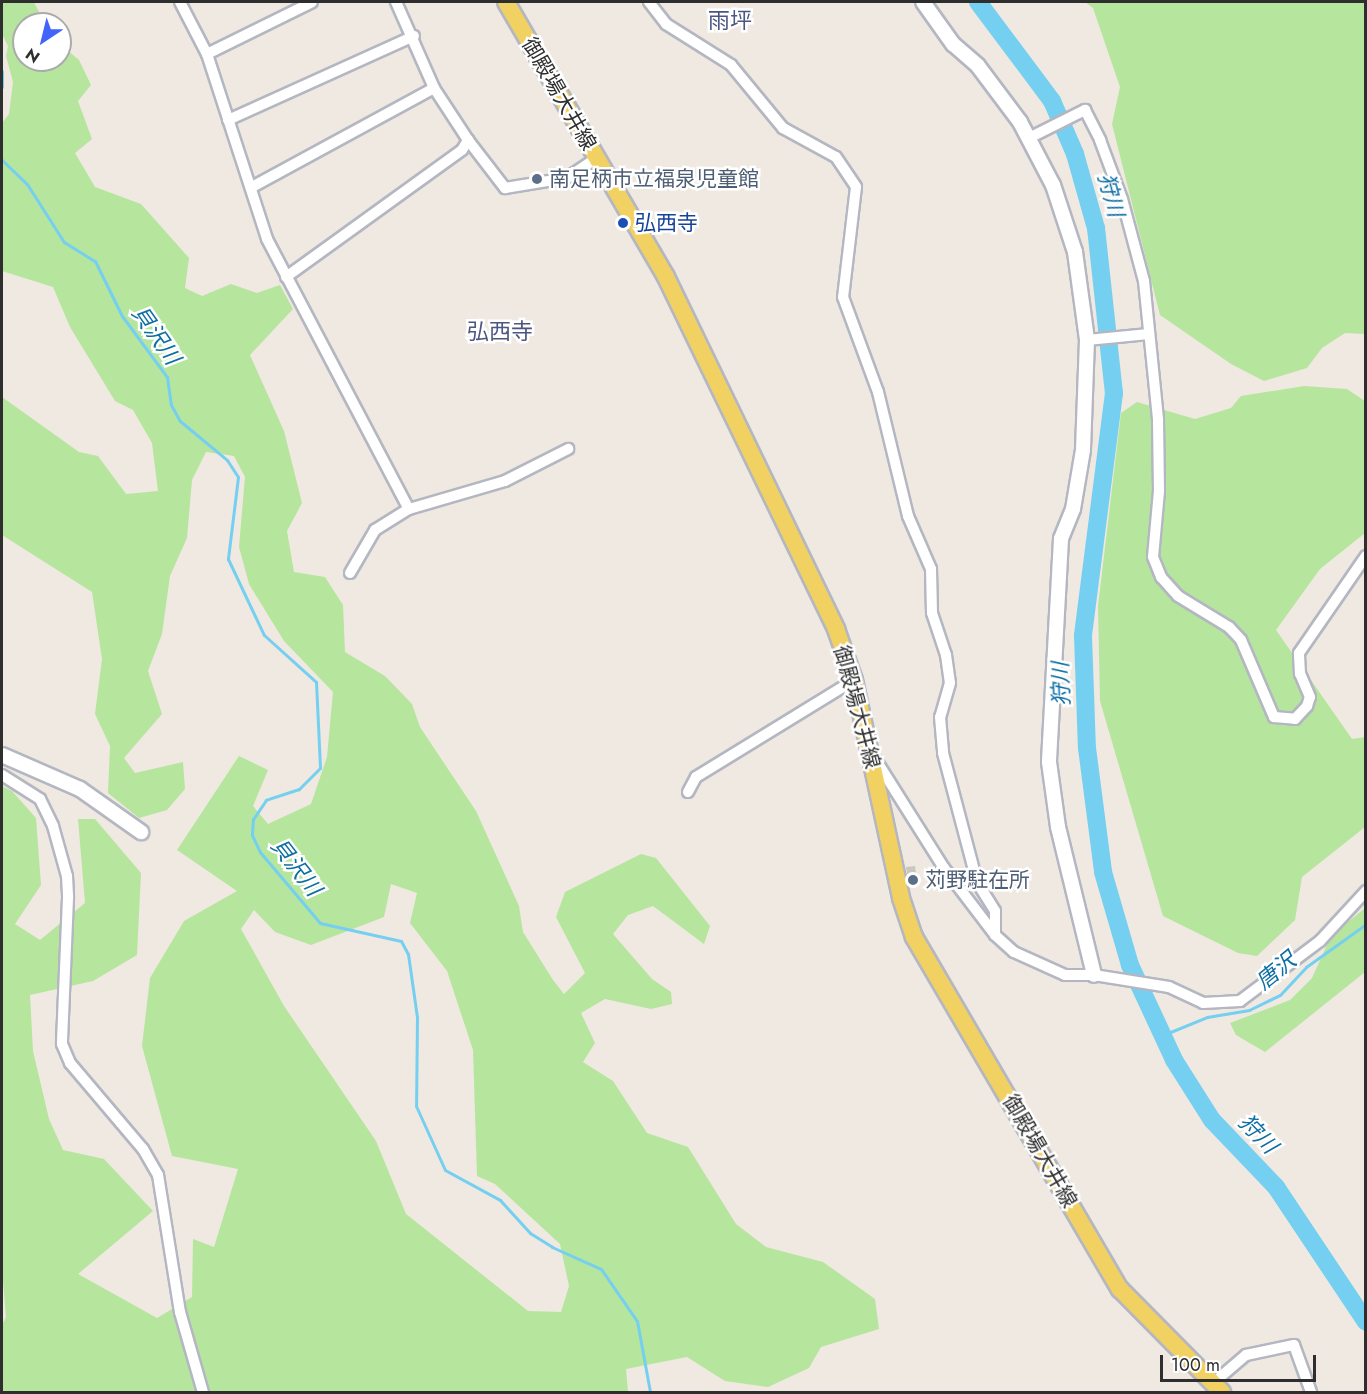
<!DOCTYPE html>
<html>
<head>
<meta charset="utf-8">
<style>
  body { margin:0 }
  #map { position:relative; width:1367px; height:1394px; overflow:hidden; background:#efe9e1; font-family:Jost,"Noto Sans JP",sans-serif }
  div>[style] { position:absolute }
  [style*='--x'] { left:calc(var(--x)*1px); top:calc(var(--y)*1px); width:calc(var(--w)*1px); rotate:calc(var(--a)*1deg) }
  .green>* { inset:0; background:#b6e59e }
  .stream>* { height:3px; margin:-1.5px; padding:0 1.5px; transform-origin:1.5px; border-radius:1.5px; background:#75cff0 }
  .river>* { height:18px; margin:-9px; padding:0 9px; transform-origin:9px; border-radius:9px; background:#75cff0 }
  .building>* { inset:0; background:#cbc7bf }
  .roads { filter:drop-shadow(2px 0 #b4b7c1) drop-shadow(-2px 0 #b4b7c1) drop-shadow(0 2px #b4b7c1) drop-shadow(0 -2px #b4b7c1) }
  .minor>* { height:10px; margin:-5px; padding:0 5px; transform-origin:5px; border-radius:5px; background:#fff }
  .tertiary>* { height:14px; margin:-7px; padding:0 7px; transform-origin:7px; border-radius:7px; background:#fff }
  .primary>* { height:16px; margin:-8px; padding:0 8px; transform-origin:8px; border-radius:8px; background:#f2d163 }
  .dots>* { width:16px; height:16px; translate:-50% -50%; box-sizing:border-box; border:3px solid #fff; border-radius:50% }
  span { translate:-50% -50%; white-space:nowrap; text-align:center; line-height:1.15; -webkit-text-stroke:5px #fff; paint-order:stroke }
  .street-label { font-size:21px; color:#2e2e2e }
  .service-label { font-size:21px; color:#4e5e75 }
  .left { translate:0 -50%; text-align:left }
  .transit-label { font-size:21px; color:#164399 }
  .neighbourhood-label { font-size:22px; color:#4d5680 }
  .water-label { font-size:22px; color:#0d6fa3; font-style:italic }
  .frame { position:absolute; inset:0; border:3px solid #2e2e2e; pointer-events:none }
  .north { position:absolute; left:12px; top:12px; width:60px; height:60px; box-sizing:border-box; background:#fff; border:2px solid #ababab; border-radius:50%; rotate:215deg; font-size:16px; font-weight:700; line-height:24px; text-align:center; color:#2e2e2e }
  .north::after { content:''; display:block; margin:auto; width:21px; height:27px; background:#4264fb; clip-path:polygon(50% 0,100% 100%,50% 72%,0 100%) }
  .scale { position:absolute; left:1160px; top:1355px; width:156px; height:27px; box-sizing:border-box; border:3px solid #2e2e2e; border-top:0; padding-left:8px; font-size:18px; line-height:21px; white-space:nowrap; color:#2e2e2e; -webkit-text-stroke:4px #fff; paint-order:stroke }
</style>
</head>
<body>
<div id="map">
  <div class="green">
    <i style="clip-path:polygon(evenodd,2px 2px,34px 2px,45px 24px,24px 24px,24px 60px,60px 60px,60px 44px,79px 60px,91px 85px,78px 101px,92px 139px,75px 153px,95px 187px,141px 204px,189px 258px,185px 288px,202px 296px,231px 284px,257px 293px,280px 285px,293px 309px,250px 355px,284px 431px,302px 503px,287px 531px,294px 572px,325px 577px,343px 605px,345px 652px,385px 676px,412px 704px,420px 727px,476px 811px,519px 906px,523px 932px,553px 980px,564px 994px,585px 973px,556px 917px,565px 892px,641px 854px,656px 858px,710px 926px,704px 944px,653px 906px,628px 915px,613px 934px,652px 979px,671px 992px,672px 1004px,651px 1009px,605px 999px,581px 1013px,595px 1043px,583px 1062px,613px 1081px,647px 1133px,688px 1147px,736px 1224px,766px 1247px,823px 1262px,875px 1299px,879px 1329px,821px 1347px,809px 1368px,768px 1387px,725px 1381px,687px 1357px,626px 1369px,628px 1392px,2px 1392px,2px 1325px,6px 1317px,2px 1269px,2px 786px,12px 791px,36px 818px,41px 885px,15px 924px,40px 940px,85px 903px,78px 819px,95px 819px,141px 873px,137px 955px,93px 981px,30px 995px,33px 1051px,49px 1119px,63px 1150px,104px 1159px,153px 1211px,78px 1274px,157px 1318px,192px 1297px,193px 1239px,214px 1247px,238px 1169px,172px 1156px,142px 1046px,150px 978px,184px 921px,237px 891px,177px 850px,239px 756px,268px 770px,253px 806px,268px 824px,311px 804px,327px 757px,333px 692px,284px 641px,249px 584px,239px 547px,245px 477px,234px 456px,206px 452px,192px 480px,187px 538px,170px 576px,162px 634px,148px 671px,162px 714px,124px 758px,135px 773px,183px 762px,185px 789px,167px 810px,139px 818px,108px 793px,110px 746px,95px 714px,102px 659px,92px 592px,2px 535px,2px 397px,79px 452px,98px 456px,126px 494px,158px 491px,152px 443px,133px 410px,115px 401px,70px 327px,53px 287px,2px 271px,2px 123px,9px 114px,13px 82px,6px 56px,8px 46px,2px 34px,2px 2px,391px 884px,417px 893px,410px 923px,447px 971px,473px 1050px,477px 1176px,495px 1184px,560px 1244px,569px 1286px,561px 1312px,528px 1311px,406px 1214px,376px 1141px,284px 1006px,241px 929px,254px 910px,275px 932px,311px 945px,384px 917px,391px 884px)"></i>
    <i style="clip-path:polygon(1085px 2px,1365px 2px,1365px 334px,1345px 333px,1322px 348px,1307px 368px,1264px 381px,1231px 364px,1160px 315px,1112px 124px,1120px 87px,1093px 8px)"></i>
    <i style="clip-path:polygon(1304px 386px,1347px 389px,1365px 401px,1365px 533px,1320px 569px,1276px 630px,1352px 739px,1365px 737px,1365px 827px,1302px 877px,1295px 920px,1257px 956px,1238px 953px,1163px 916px,1100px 701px,1098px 606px,1121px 413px,1137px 402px,1195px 419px,1231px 408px,1241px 396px)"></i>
    <i style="clip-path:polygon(1365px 908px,1365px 972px,1265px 1052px,1236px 1035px,1230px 1023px,1290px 1000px,1312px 978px,1331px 936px)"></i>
  </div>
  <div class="stream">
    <i style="--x:2;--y:71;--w:16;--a:90"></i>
    <i style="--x:2;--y:160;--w:35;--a:44"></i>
    <i style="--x:27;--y:184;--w:69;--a:57.5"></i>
    <i style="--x:64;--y:242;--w:36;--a:32"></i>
    <i style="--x:95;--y:261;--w:61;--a:63.9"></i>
    <i style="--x:122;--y:316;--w:76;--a:53.6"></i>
    <i style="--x:167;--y:377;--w:28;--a:82"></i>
    <i style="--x:171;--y:405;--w:18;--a:61"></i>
    <i style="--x:180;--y:421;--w:61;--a:39.7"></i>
    <i style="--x:227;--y:460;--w:20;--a:57"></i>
    <i style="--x:238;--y:477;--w:83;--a:97"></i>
    <i style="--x:228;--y:559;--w:84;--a:64.7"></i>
    <i style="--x:264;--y:635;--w:70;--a:42.1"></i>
    <i style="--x:316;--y:682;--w:86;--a:87.3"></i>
    <i style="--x:320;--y:768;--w:30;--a:135"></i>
    <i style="--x:299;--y:789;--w:35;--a:162"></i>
    <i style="--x:266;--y:800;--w:23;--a:124"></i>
    <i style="--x:253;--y:819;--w:16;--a:94"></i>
    <i style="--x:252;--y:835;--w:19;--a:65"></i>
    <i style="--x:260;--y:852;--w:93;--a:49.8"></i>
    <i style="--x:320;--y:923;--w:83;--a:12.5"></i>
    <i style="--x:401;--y:941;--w:15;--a:62"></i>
    <i style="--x:408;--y:954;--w:64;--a:81.9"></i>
    <i style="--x:417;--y:1017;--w:89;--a:90.6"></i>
    <i style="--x:416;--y:1106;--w:70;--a:65.6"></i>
    <i style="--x:445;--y:1170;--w:63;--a:28.6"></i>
    <i style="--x:500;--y:1200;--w:45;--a:47.7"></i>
    <i style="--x:530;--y:1233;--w:26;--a:32"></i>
    <i style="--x:552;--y:1247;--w:54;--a:24.2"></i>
    <i style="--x:601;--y:1269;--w:63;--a:55.3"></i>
    <i style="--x:637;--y:1321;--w:72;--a:79.6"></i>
    <i style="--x:1163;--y:1035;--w:48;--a:-22.2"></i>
    <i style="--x:1207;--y:1017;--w:43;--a:-9.5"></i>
    <i style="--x:1249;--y:1010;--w:34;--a:-26"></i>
    <i style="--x:1280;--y:995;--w:38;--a:-47"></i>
    <i style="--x:1306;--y:967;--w:74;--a:-35.6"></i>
  </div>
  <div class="river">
    <i style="--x:978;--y:2;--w:124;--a:53.2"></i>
    <i style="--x:1052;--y:101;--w:58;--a:66.5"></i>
    <i style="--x:1075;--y:154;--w:77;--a:74.2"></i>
    <i style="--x:1096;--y:228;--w:166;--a:83.8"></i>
    <i style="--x:1114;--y:393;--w:245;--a:97.3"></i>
    <i style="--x:1083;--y:636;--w:112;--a:88"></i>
    <i style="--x:1087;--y:748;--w:125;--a:82.6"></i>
    <i style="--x:1103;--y:872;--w:97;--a:73.8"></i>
    <i style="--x:1130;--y:965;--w:105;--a:65.1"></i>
    <i style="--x:1174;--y:1060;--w:71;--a:57.7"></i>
    <i style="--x:1212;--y:1120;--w:93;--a:46.3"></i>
    <i style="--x:1276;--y:1187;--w:162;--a:56.3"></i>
  </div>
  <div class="building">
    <i style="clip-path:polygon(915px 866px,918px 886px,909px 887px,906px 867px)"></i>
  </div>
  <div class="roads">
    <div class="minor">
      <i style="--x:180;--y:2;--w:59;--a:62.6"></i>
      <i style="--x:207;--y:54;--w:194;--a:72"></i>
      <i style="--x:267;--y:239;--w:305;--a:62.3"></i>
      <i style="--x:649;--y:2;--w:28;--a:52"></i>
      <i style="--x:666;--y:24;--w:77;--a:32.2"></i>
      <i style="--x:731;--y:65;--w:82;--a:50.5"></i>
      <i style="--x:783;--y:128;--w:60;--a:28.7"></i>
      <i style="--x:836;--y:157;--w:36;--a:56"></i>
      <i style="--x:856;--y:187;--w:111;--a:96.7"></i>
      <i style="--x:843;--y:297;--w:101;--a:69.8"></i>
      <i style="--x:878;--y:392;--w:128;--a:76.4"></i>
      <i style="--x:908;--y:516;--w:58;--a:66.5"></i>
      <i style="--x:931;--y:569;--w:44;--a:88.7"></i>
      <i style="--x:932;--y:613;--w:44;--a:71.6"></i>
      <i style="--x:946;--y:655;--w:28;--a:82"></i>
      <i style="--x:950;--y:683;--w:35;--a:106"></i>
      <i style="--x:940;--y:717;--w:36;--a:85"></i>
      <i style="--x:943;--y:753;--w:133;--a:75.2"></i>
      <i style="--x:977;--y:882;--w:34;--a:58"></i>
      <i style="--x:995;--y:911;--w:24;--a:90"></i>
      <i style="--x:207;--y:54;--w:117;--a:-26.3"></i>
      <i style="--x:228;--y:120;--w:204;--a:-24.3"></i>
      <i style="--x:1029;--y:138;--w:63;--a:-26.6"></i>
      <i style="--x:1085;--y:110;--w:34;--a:63"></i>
      <i style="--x:1100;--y:140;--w:63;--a:69.6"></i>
      <i style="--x:1122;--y:199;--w:85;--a:75"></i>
      <i style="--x:1144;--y:281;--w:140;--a:84.2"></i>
      <i style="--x:1158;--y:420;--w:71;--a:89.2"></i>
      <i style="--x:1159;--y:491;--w:66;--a:95.2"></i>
      <i style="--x:1153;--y:557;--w:22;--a:68"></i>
      <i style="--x:1161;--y:577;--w:25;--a:48"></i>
      <i style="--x:1178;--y:596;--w:60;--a:31.3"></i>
      <i style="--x:1229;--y:627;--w:18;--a:47"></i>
      <i style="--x:1241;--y:640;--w:84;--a:66.8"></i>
      <i style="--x:1274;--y:717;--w:21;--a:5"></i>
      <i style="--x:1295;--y:719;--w:18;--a:-47"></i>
      <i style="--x:1307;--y:706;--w:9;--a:-72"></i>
      <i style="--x:1310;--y:697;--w:25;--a:-113"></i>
      <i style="--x:1300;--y:674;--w:21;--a:-93"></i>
      <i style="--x:1299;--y:653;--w:118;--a:-55.4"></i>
      <i style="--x:468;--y:140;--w:61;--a:52.4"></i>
      <i style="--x:505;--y:188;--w:63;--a:-9.2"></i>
      <i style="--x:567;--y:178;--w:36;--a:-34"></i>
      <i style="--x:252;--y:187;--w:207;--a:-28.5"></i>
      <i style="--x:286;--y:277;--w:217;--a:-35.8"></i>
      <i style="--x:462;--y:150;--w:12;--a:-59"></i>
      <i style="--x:468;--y:140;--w:62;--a:-123.2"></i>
      <i style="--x:434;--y:88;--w:94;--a:-113.8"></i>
      <i style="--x:1087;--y:340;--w:62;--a:-5.5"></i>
      <i style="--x:350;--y:573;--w:50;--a:-59.8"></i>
      <i style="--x:375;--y:530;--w:40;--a:-32"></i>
      <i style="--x:409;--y:509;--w:100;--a:-16.3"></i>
      <i style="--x:505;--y:481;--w:71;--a:-26.9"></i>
      <i style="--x:874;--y:757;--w:131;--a:57.8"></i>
      <i style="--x:944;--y:868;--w:84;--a:52.7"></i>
      <i style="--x:995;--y:935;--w:25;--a:42"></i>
      <i style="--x:1014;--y:952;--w:56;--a:24.3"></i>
      <i style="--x:1065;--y:975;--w:29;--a:0"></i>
      <i style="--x:1094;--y:975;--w:76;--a:9.1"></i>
      <i style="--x:1169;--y:987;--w:38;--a:25"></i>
      <i style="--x:1203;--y:1003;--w:37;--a:-3"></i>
      <i style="--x:1240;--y:1001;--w:100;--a:-36.9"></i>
      <i style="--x:1320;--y:941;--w:68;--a:-47.4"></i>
      <i style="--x:2;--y:775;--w:45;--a:32.3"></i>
      <i style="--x:40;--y:799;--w:30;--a:64"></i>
      <i style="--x:53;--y:826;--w:52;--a:74.4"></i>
      <i style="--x:67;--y:876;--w:22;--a:87"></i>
      <i style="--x:68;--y:898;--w:146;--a:92.4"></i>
      <i style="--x:62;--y:1044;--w:21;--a:67"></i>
      <i style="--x:70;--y:1063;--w:113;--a:49.7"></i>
      <i style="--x:143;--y:1149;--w:30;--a:60"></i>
      <i style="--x:158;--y:1175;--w:139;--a:80.9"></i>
      <i style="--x:180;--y:1312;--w:83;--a:74"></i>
      <i style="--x:688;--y:792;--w:17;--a:-62"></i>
      <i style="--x:696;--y:777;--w:185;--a:-31.5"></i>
      <i style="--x:1212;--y:1384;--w:45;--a:-40.5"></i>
      <i style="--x:1246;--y:1355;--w:49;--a:-11.8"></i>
      <i style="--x:1294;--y:1345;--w:50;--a:70.1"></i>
    </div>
    <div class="tertiary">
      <i style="--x:923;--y:2;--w:52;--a:54.5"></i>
      <i style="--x:953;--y:44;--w:33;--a:41"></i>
      <i style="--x:978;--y:66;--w:70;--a:53.1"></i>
      <i style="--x:1020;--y:122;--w:71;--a:62.4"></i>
      <i style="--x:1053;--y:185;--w:71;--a:71.8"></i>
      <i style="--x:1075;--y:252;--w:89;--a:82.2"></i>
      <i style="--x:1087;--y:340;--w:110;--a:92.1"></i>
      <i style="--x:1083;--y:450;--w:60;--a:99.6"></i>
      <i style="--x:1073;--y:509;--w:32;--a:112"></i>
      <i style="--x:1061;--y:539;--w:223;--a:93.1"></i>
      <i style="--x:1049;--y:762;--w:66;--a:82.1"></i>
      <i style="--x:1058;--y:827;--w:152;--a:76.3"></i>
      <i style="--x:2;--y:755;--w:85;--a:23.6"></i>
      <i style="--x:80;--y:789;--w:75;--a:35.2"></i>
    </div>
    <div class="primary">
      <i style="--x:506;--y:2;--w:318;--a:59.8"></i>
      <i style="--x:666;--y:277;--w:391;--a:64.2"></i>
      <i style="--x:836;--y:629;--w:54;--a:70.6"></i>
      <i style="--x:854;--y:680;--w:223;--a:77.8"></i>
      <i style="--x:901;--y:898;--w:41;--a:71.6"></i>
      <i style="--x:914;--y:937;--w:408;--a:59.7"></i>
      <i style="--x:1120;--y:1289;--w:145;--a:45.3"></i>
    </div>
  </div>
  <div class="dots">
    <i style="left:537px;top:179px;background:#5c6f8a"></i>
    <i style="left:623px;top:223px;background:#1a4fb4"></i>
    <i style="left:913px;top:880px;background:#5c6f8a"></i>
  </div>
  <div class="street-label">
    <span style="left:559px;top:94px;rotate:60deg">御殿場大井線</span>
    <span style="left:857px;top:707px;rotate:75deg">御殿場大井線</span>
    <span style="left:1040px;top:1151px;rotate:60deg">御殿場大井線</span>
  </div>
  <div class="service-label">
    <span class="left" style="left:549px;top:179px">南足柄市立福泉児童館</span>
    <span class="left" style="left:925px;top:880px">苅野駐在所</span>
  </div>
  <div class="transit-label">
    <span class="left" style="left:635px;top:223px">弘西寺</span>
  </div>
  <div class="neighbourhood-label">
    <span style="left:730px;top:21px">雨坪</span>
    <span style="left:500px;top:332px">弘西寺</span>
  </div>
  <div class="water-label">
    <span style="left:1111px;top:195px;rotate:75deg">狩川</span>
    <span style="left:156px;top:335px;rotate:55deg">貝沢川</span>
    <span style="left:1061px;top:684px;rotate:-92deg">狩川</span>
    <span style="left:296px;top:867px;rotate:52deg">貝沢川</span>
    <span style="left:1276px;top:971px;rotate:-39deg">唐沢</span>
    <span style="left:1258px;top:1134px;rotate:46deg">狩川</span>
  </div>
  <div class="frame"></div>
  <div class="north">N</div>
  <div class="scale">100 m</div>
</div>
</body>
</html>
